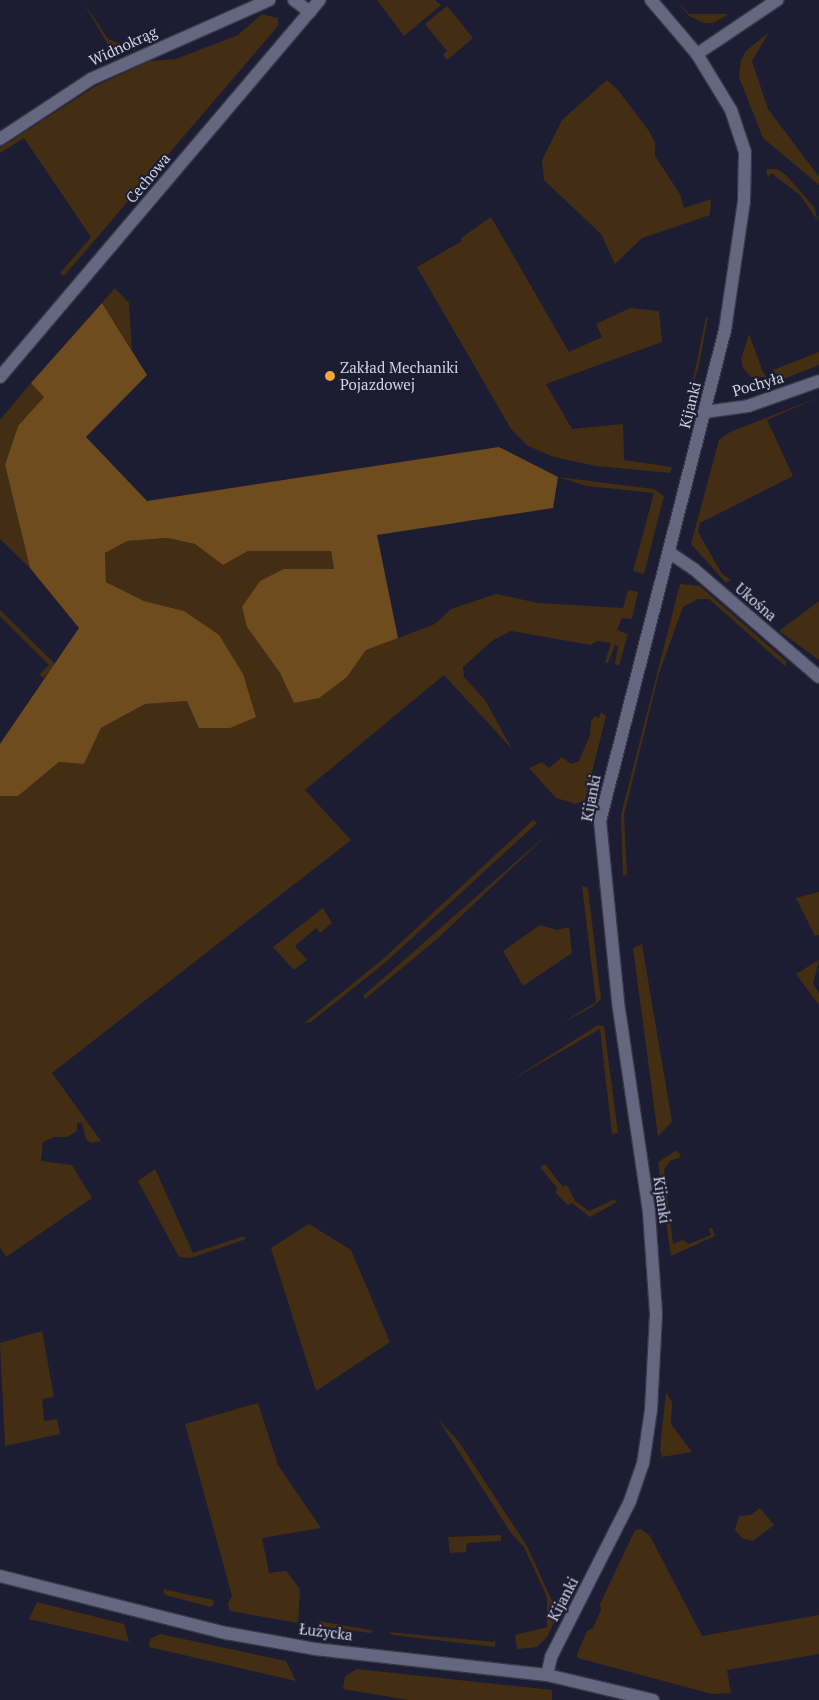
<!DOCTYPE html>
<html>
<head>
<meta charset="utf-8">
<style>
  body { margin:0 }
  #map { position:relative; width:819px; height:1700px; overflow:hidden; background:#1c1d32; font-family:"PT Serif",serif }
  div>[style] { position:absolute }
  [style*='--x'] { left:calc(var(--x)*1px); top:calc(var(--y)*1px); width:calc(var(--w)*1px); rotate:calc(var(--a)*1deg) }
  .green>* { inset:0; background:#432e13 }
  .forest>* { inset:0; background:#6e4c1e }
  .roads { filter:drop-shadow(1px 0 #373849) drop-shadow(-1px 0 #373849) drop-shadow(0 1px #373849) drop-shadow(0 -1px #373849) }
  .minor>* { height:12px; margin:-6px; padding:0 6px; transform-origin:6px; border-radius:6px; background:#656781 }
  .dots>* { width:14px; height:14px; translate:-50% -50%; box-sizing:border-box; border:2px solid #1c1d32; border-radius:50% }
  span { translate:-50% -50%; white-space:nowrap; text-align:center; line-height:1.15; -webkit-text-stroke:4px #1c1d32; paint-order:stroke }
  .street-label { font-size:15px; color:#d1d2e1 }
  .poi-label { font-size:15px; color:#d1d2e1 }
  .left { translate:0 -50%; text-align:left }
</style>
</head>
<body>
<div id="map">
  <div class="green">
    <i style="clip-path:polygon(82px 0,108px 39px,132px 48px,207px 14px,124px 52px,107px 43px)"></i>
    <i style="clip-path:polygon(377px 0,435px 0,441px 5px,404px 36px)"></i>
    <i style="clip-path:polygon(676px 0,689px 14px,729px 14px,713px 23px,704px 23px,689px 16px)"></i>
    <i style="clip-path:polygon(447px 6px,473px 38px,447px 60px,443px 55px,447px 51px,425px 24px)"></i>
    <i style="clip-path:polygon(262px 14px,278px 18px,278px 26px,64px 276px,60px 273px,91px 237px,24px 138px,0 153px,0 148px,96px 86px,150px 61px,176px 59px,238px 35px)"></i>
    <i style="clip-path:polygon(769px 32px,752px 61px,768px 109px,819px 177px,819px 185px,763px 138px,739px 77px,741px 60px,746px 51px)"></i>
    <i style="clip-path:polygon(607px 80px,618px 90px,649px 131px,655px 143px,655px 156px,680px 194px,684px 208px,711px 199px,710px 215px,642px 238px,615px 264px,601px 234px,544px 180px,542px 160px,562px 120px)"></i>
    <i style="clip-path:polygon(766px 169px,777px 169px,786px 175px,814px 207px,818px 221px,800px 195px,771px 173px,768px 178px)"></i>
    <i style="clip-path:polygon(491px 217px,569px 352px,602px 337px,596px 324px,630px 308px,659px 311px,662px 342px,546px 384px,572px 429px,623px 424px,624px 460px,672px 467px,670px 473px,596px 466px,554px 457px,528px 446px,511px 429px,417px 267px,462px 241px,461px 238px)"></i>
    <i style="clip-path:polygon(115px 288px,129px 303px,132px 350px,102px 303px)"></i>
    <i style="clip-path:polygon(706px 317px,708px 317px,699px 365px,689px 399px)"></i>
    <i style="clip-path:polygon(749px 334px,763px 372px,767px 377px,751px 377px,743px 368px,741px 359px)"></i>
    <i style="clip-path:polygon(819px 352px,819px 365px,781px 380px,773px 370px)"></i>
    <i style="clip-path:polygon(31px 383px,45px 396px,18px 426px,5px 465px,30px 568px,0 539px,0 420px)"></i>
    <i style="clip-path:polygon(819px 397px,767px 420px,793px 476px,700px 523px,698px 532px,722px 574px,731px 580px,726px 583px,691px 544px,719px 440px,730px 432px)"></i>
    <i style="clip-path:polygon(558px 477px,654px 489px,664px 496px,644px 574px,633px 571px,654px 493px,587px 486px)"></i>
    <i style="clip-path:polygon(167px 538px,195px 544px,223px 565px,248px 551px,331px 551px,334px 569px,284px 570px,260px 581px,247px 627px,280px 673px,294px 703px,347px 677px,366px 650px,435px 624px,451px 609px,496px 594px,538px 603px,623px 608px,628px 590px,638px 592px,632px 619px,622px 618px,617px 630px,628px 634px,619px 666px,615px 664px,618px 646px,615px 645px,608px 663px,605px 662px,611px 643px,597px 641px,591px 645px,511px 631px,493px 640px,463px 667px,464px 677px,485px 700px,512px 749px,444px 675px,305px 790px,351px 840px,52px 1073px,101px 1141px,91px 1143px,86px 1139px,82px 1123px,77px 1123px,77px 1131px,67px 1137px,54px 1137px,43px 1142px,41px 1161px,72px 1165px,92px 1198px,6px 1257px,0 1247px,0 796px,18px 796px,59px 762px,84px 764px,101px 728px,145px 704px,187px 701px,184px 611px,144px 601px,106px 582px,105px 553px,127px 541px)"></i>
    <i style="clip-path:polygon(680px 584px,700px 586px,787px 662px,785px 666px,709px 599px,698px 599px,683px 607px,659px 673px,624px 815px,627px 875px,623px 876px,621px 815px)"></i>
    <i style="clip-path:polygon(819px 601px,819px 660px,779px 631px)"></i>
    <i style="clip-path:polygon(0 610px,55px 664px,44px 678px,39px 675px,49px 665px,0 616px)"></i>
    <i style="clip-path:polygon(601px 712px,606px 716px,585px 800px,576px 804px,556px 798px,529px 768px,542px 762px,549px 768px,562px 757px,571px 764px,579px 761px,590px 735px,591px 721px,595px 716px,599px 718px)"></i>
    <i style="clip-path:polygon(533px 820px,537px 823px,386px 962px,311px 1022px,304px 1023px,383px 959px)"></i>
    <i style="clip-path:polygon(552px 830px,437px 939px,365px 999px,363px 996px)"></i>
    <i style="clip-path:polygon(582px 886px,588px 888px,601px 999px,592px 1007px,562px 1023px,596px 1002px)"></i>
    <i style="clip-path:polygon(819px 892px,819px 935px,815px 936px,796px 898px)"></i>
    <i style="clip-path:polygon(323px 908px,332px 923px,320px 933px,316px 928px,295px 946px,307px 960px,294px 970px,273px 947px)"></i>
    <i style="clip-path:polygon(540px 925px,557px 930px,569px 927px,572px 953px,523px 986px,503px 951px)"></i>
    <i style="clip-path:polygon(642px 944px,672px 1122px,658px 1136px,633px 948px)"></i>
    <i style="clip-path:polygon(819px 960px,813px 984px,819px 993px,819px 1005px,796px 974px)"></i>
    <i style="clip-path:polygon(598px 1025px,604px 1026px,618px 1133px,612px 1134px,600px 1029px,508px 1082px)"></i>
    <i style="clip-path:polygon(677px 1150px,681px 1157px,670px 1161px,664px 1170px,673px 1244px,683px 1240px,689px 1244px,711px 1235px,709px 1228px,712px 1228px,715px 1236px,671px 1256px,658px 1162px)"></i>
    <i style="clip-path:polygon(545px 1164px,563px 1187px,567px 1185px,575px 1201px,589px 1211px,613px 1200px,612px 1198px,617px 1202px,590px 1217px,572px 1203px,568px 1205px,556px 1193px,557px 1188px,540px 1167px)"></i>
    <i style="clip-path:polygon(155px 1169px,193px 1253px,244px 1236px,246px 1239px,191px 1258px,179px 1257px,138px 1181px)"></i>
    <i style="clip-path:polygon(309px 1224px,351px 1250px,390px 1342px,316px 1391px,271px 1248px)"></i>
    <i style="clip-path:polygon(42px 1331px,54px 1397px,42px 1399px,44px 1421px,57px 1419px,60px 1434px,5px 1446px,0 1343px)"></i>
    <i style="clip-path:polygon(666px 1392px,672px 1402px,671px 1424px,692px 1452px,662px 1457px,660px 1449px)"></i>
    <i style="clip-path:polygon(258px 1403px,278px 1465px,321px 1528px,262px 1538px,269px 1573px,286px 1571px,300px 1589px,298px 1623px,230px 1611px,228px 1604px,232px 1596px,185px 1424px)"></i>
    <i style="clip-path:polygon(438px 1419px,459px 1442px,527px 1546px,553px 1603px,556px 1618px,547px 1637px,537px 1647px,517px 1649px,515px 1635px,547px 1627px,547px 1597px,524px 1547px,511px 1533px)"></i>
    <i style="clip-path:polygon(760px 1508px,774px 1525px,753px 1541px,742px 1538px,735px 1530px,739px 1516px,751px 1515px)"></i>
    <i style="clip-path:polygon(641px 1529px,650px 1536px,702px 1636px,819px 1615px,819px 1654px,727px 1670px,731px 1693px,712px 1694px,578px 1658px,577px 1654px,587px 1631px,593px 1628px,601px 1610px,600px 1604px,635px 1530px)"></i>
    <i style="clip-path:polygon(501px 1535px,501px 1541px,467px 1543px,466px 1552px,450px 1553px,448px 1537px)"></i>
    <i style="clip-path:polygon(163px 1589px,213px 1600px,214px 1604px,211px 1607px,165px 1595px)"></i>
    <i style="clip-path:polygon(37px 1602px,124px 1624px,129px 1642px,29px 1619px)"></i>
    <i style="clip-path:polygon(319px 1621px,370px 1630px,373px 1630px,370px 1633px,320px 1626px)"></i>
    <i style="clip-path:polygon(388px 1632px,494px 1642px,495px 1636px,495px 1647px,393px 1635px)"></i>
    <i style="clip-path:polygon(160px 1634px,286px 1661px,296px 1681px,149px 1647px,150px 1639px)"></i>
    <i style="clip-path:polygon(357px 1669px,552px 1690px,552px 1700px,409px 1700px,343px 1689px,345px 1676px)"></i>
  </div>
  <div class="forest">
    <i style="clip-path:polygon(102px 303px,147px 375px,86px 437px,147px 501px,499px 447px,558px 477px,553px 508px,377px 535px,398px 638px,366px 650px,347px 677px,319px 698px,294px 703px,280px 673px,247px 627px,242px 607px,260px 581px,284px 569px,334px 569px,331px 551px,248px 551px,223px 565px,195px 544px,167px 538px,127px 541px,105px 553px,106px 582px,144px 601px,184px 611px,219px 635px,243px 674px,256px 717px,230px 728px,199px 728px,187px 701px,145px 704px,101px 728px,84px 764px,59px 762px,18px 796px,0 796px,0 744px,79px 628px,30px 568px,5px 465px,18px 426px,44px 397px,31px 383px)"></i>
  </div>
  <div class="roads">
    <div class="minor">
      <i style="--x:294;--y:0;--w:20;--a:37"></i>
      <i style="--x:697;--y:54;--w:97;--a:-34"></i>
      <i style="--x:0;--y:139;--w:109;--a:-33.4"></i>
      <i style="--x:91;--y:79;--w:195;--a:-23.9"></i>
      <i style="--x:0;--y:377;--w:494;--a:-49.7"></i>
      <i style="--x:705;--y:412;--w:43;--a:-7.9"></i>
      <i style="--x:748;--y:406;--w:75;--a:-19.4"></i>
      <i style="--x:670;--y:553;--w:30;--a:34"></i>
      <i style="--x:695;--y:570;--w:164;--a:40.8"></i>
      <i style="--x:0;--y:1576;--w:233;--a:14.2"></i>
      <i style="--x:226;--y:1633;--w:90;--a:10.2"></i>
      <i style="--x:315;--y:1649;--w:233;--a:6.4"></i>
      <i style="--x:547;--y:1675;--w:109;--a:13.3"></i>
      <i style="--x:547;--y:1675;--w:18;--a:-77"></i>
      <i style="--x:551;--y:1657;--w:175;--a:-63.1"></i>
      <i style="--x:630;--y:1501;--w:39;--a:-71"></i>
      <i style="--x:643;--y:1464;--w:55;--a:-81.6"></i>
      <i style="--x:651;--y:1410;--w:97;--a:-87"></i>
      <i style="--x:656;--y:1313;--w:101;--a:-94"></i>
      <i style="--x:649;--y:1212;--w:213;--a:-98.4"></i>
      <i style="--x:618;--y:1001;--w:181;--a:-95.7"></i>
      <i style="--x:600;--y:821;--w:507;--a:-75.72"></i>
      <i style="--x:725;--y:330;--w:130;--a:-81.6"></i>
      <i style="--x:744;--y:201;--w:49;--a:-88.8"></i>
      <i style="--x:745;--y:152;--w:44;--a:-108.4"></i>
      <i style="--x:731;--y:110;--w:66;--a:-121.3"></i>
      <i style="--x:697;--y:54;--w:71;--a:-130.4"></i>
    </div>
  </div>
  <div class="dots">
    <i style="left:330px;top:376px;background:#f1a63f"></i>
  </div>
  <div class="street-label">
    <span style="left:123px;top:46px;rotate:-25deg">Widnokrąg</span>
    <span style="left:148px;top:178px;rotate:-50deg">Cechowa</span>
    <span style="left:758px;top:384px;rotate:-16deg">Pochyła</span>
    <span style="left:690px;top:405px;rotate:-76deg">Kijanki</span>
    <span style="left:756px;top:602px;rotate:41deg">Ukośna</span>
    <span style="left:591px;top:798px;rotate:-79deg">Kijanki</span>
    <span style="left:662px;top:1200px;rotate:82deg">Kijanki</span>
    <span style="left:563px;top:1599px;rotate:-62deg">Kijanki</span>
    <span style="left:326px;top:1632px;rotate:7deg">Łużycka</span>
  </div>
  <div class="poi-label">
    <span class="left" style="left:340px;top:376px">Zakład Mechaniki<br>Pojazdowej</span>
  </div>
</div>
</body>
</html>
